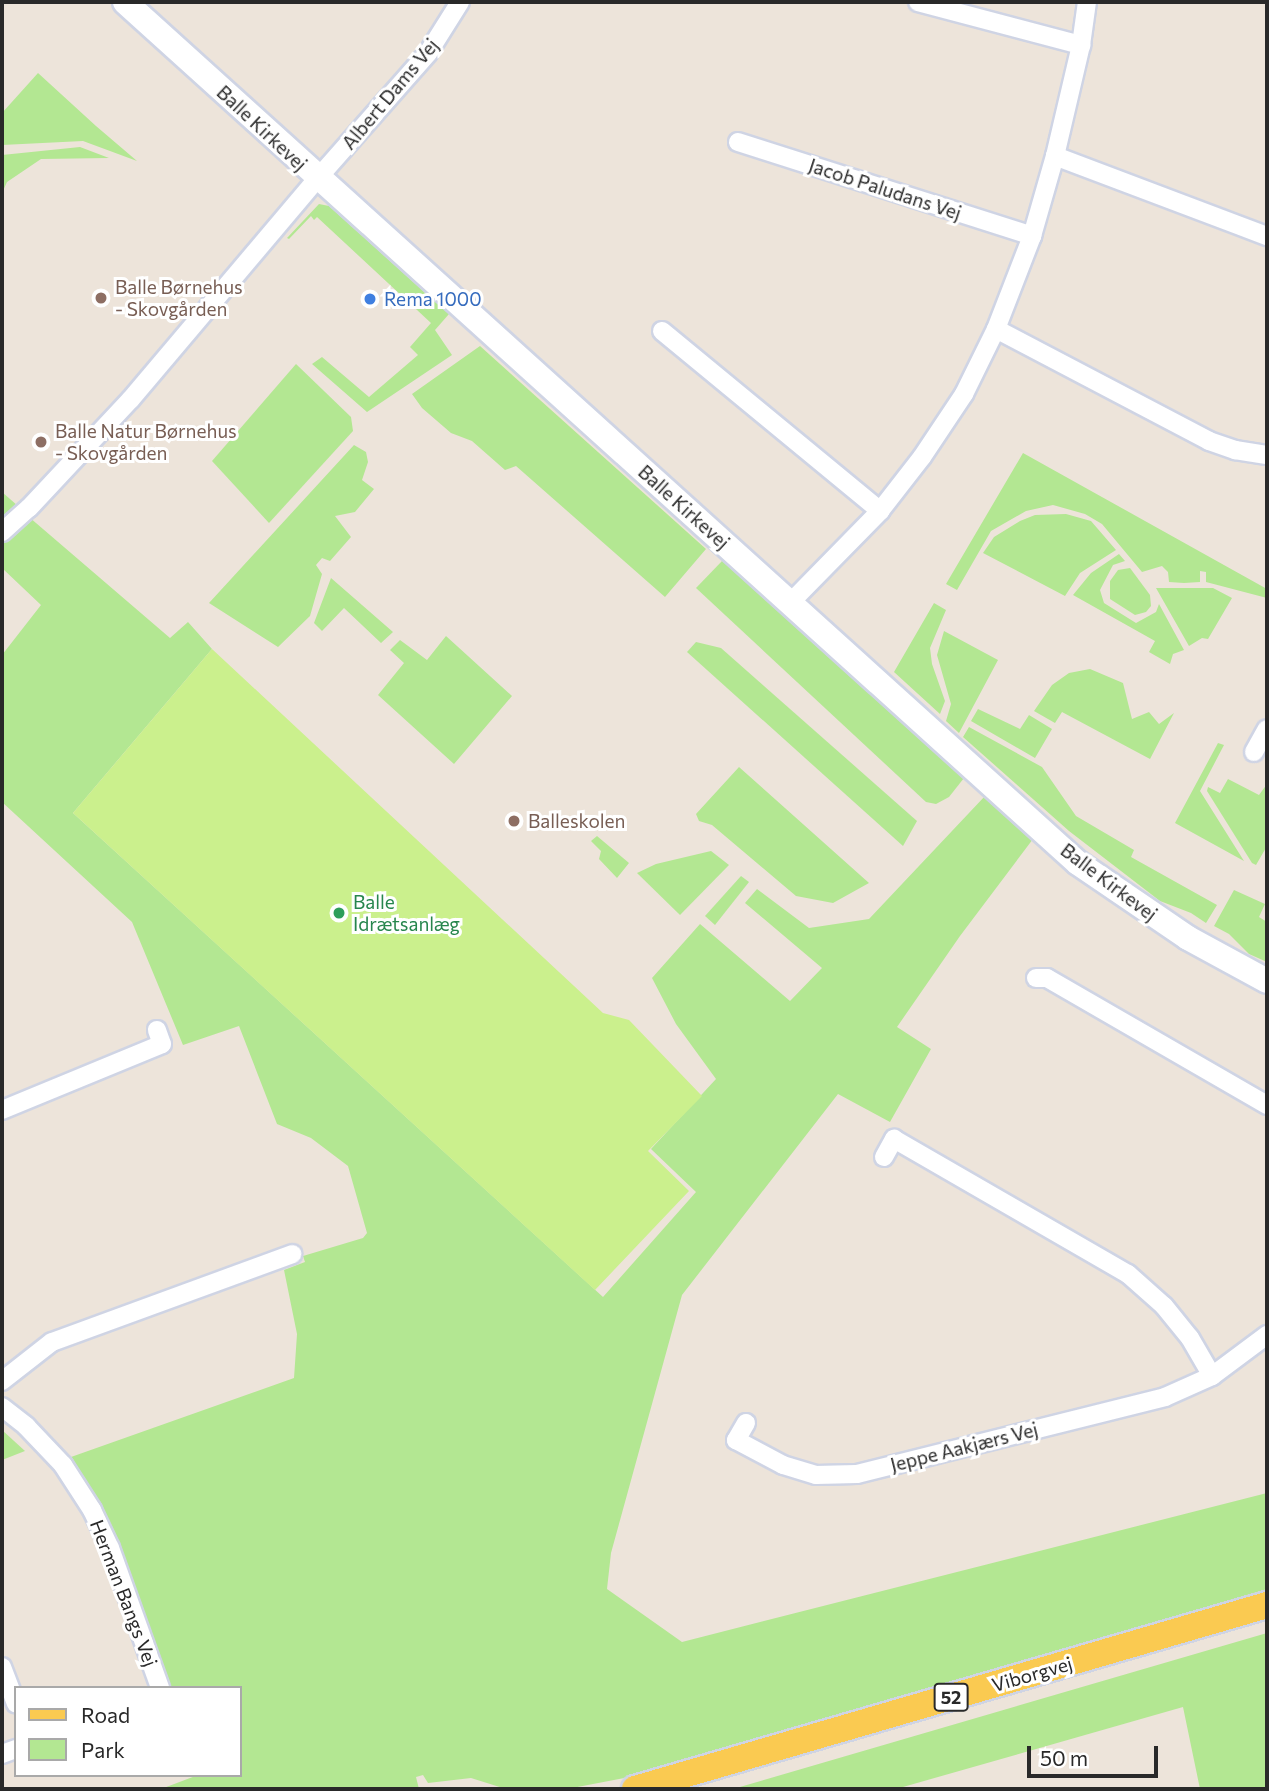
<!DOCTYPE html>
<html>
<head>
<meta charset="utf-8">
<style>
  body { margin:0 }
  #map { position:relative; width:1269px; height:1791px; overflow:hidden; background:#ede4da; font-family:Commissioner,sans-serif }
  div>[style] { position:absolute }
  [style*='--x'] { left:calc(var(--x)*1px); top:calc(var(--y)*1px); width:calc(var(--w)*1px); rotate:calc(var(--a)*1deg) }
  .green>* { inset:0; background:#b3e792 }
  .pitch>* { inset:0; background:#cbf08d }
  .roads { filter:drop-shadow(2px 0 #cfd4e4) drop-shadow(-2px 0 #cfd4e4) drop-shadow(0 2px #cfd4e4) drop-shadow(0 -2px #cfd4e4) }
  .street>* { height:18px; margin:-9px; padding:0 9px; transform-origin:9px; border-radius:9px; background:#fff }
  .secondary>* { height:24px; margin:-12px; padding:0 12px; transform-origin:12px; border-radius:12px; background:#fff }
  .primary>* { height:26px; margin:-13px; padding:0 13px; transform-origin:13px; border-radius:13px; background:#faca51 }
  .dots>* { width:19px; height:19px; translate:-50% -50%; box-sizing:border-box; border:4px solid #fff; border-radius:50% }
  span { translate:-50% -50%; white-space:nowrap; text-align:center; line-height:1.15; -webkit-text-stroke:6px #fff; paint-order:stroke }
  .shield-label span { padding:2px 5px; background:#fff; border:2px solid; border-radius:5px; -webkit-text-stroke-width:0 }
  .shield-label { font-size:18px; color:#292929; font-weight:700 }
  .street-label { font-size:19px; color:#292929 }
  .education-label { font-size:19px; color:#785e54 }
  .left { translate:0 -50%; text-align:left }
  .shop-label { font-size:19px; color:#366cbe }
  .leisure-label { font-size:19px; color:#27864d }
  .frame { position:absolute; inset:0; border:4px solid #292929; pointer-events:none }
  .legend { position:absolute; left:14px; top:1686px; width:228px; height:91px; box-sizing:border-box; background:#fff; border:2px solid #a9a9a9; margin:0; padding:9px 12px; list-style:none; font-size:21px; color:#292929 }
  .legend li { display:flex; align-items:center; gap:14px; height:35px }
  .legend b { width:35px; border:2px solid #a9a9a9 }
  .scale { position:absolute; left:1027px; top:1746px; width:131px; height:32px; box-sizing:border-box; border:4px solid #292929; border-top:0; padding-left:9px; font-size:21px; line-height:24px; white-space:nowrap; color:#292929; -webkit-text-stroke:5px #fff; paint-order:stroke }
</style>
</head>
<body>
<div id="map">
  <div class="green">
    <i style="clip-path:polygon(38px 73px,96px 126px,137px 161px,83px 141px,2px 145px,2px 113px)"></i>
    <i style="clip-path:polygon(80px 147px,109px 158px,41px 159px,7px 182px,2px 193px,2px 155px)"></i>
    <i style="clip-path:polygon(319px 204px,329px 206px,449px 314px,435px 330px,452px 355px,367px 412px,312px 364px,322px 357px,369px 397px,418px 355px,410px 347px,431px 323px,317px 217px,314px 220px,311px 216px,289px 239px,287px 238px)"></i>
    <i style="clip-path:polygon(480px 346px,706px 549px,665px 597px,516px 466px,505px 470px,472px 441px,451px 433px,422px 408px,412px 394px)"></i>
    <i style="clip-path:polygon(296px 364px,351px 417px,353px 431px,269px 523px,212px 461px)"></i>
    <i style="clip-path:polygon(354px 445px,366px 452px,368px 462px,362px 480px,374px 489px,355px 512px,335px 516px,351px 537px,330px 561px,322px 558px,316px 565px,322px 574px,310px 616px,278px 647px,209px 603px)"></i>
    <i style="clip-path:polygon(1023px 453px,1267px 589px,1267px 598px,1206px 582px,1206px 572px,1200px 571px,1200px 582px,1184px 583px,1169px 582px,1168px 572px,1162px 566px,1142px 572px,1102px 524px,1085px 514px,1053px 505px,1026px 511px,991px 531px,957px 590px,946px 584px)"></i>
    <i style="clip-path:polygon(2px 492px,18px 506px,2px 521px)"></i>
    <i style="clip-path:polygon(1066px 514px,1091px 521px,1116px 550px,1080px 573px,1065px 596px,983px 553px,994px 537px,1020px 521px,1035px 515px)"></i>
    <i style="clip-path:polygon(29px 517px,170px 638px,188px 622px,212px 649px,73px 813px,603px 1297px,696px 1192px,651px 1149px,716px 1079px,676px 1024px,652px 978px,700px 924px,790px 1001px,822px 968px,745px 903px,757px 889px,809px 928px,869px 919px,985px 796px,1033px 839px,960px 936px,897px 1027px,931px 1049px,890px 1122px,838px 1094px,682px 1295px,611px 1553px,607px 1589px,682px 1642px,1267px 1493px,1267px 1589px,640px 1775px,567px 1789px,506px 1789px,471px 1778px,428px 1783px,423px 1775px,416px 1777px,419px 1789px,161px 1789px,198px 1775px,240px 1775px,240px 1688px,170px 1688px,116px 1541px,71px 1457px,294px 1378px,297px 1334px,284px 1270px,305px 1262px,303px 1256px,363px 1238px,367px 1233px,348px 1166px,311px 1138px,277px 1124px,239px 1026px,183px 1045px,132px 922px,2px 802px,2px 655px,41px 605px,2px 568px,2px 544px)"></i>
    <i style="clip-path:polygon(1119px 554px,1125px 561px,1113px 565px,1100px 590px,1104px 603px,1136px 623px,1156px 612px,1159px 604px,1184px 650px,1173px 654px,1170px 664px,1149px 652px,1155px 641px,1073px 595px,1091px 573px)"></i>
    <i style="clip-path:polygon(723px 560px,964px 778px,949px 797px,936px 804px,926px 802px,696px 588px)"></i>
    <i style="clip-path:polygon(1130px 568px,1150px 595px,1151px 606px,1146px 612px,1135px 615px,1110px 599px,1110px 581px,1118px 570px)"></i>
    <i style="clip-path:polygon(331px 578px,393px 632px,381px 643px,344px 608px,322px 631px,314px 623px)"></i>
    <i style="clip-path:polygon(1156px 588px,1213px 588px,1232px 598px,1208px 639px,1202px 638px,1189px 646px)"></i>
    <i style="clip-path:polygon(934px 603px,946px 610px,930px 648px,932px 664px,945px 701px,940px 714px,894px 672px)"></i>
    <i style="clip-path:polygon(944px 631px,998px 660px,959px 733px,946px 721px,951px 704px,937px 655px)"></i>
    <i style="clip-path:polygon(446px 636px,512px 696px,454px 764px,378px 695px,404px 663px,390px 650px,400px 640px,427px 660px)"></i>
    <i style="clip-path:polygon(696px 642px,721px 648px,917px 821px,903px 846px,687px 652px)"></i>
    <i style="clip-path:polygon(1090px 669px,1123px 683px,1132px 719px,1149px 712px,1159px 724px,1174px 713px,1150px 759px,1062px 712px,1055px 723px,1034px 711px,1052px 685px,1069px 673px)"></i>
    <i style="clip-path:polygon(978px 709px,1020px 729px,1029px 715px,1052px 729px,1035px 758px,971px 721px)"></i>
    <i style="clip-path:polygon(969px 727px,1042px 767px,1076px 816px,1134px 850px,1131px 857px,1217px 905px,1206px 923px,1191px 913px,1160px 901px,1069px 831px,963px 737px)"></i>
    <i style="clip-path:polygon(1218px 743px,1224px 745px,1200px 791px,1244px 861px,1175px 823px)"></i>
    <i style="clip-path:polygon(739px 767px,869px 883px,833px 903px,796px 896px,712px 825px,699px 821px,696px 814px)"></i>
    <i style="clip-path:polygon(1228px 779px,1259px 795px,1267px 784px,1267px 846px,1256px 865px,1252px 863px,1207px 791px,1208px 787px,1220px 793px)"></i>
    <i style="clip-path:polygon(597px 836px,629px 863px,617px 878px,599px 859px,601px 851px,591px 841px)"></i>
    <i style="clip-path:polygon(711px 851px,729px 865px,680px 915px,637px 873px,656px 864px)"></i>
    <i style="clip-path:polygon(741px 876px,749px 882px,715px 925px,705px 916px)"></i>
    <i style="clip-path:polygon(1234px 890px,1265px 904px,1259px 917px,1267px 922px,1267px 962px,1249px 954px,1229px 934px,1214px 926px)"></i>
    <i style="clip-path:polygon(2px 1430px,25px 1451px,2px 1460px)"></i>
    <i style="clip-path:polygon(1267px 1633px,1267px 1789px,1200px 1789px,1183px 1707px,896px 1789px,733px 1789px)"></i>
  </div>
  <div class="pitch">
    <i style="clip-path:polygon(212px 649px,603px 1013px,629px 1020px,702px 1096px,648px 1151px,689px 1191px,595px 1290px,73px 813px)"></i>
  </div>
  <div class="roads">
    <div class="street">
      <i style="--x:918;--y:2;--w:169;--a:14.8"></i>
      <i style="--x:738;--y:142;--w:309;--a:17.7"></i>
      <i style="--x:1055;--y:156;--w:227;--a:20.7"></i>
      <i style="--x:996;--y:329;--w:241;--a:27.7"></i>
      <i style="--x:1209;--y:441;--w:28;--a:19"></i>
      <i style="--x:1235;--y:450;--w:32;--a:9"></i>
      <i style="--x:662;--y:331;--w:283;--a:39.5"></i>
      <i style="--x:2;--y:532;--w:36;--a:-42"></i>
      <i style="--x:29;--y:508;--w:149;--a:-46.9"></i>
      <i style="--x:131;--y:399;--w:288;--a:-49.8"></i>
      <i style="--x:317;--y:179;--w:168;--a:-48.6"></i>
      <i style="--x:428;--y:53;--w:60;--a:-57.9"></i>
      <i style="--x:790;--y:603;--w:129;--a:-45.6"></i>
      <i style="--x:880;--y:511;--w:68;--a:-52.1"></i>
      <i style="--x:922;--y:457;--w:76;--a:-56.3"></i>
      <i style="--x:964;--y:394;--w:72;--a:-63.8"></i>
      <i style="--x:996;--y:329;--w:100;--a:-68.8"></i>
      <i style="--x:1032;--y:236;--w:83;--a:-74"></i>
      <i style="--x:1055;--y:156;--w:114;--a:-76.8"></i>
      <i style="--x:1081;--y:45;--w:43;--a:-82.1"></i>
      <i style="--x:1254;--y:752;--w:26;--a:-61"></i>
      <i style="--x:1036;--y:978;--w:11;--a:0"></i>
      <i style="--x:1047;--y:978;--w:254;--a:30"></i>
      <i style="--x:2;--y:1110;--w:173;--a:-22.4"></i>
      <i style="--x:162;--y:1044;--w:15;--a:-110"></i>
      <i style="--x:884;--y:1157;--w:21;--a:-61"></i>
      <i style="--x:894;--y:1139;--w:270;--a:30"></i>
      <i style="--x:1128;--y:1274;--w:48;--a:41.6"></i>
      <i style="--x:1164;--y:1306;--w:41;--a:50.9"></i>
      <i style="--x:1190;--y:1338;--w:44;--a:59.9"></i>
      <i style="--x:2;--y:1381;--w:63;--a:-38"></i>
      <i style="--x:52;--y:1342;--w:256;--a:-20.1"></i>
      <i style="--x:2;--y:1407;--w:31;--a:38"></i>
      <i style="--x:26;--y:1426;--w:54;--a:46.5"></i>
      <i style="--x:63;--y:1465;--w:54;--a:57.2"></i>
      <i style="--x:92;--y:1510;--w:42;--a:64.7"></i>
      <i style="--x:110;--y:1548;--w:149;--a:70.3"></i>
      <i style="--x:746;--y:1423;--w:20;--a:120"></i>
      <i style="--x:736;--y:1440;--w:53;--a:28"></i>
      <i style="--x:783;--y:1465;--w:34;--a:17"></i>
      <i style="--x:816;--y:1475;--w:41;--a:-1.4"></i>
      <i style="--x:857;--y:1474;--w:317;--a:-14"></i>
      <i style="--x:1165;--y:1397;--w:51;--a:-24.1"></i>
      <i style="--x:1212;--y:1376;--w:69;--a:-36.7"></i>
      <i style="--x:2;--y:1667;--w:39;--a:69"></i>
      <i style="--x:2;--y:1754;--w:15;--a:-20"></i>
    </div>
    <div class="secondary">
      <i style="--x:125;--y:2;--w:1284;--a:42.1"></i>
      <i style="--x:1078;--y:863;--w:133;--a:34.3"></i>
      <i style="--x:1188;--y:938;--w:90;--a:28.6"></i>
    </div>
    <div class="primary">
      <i style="--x:635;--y:1789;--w:658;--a:-16.23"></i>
    </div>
  </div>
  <div class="dots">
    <i style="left:101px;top:298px;background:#8d6e63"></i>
    <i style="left:370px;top:299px;background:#3f7fe0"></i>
    <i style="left:41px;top:442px;background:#8d6e63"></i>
    <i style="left:514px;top:821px;background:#8d6e63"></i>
    <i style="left:339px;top:913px;background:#2e9e5b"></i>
  </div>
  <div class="shield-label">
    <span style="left:951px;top:1697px">52</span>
  </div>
  <div class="street-label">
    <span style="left:390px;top:94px;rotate:-50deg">Albert Dams Vej</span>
    <span style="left:262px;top:128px;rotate:43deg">Balle Kirkevej</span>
    <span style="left:885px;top:189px;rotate:18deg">Jacob Paludans Vej</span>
    <span style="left:684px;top:507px;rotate:42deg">Balle Kirkevej</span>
    <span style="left:1109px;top:882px;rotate:37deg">Balle Kirkevej</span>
    <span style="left:964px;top:1447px;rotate:-14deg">Jeppe Aakjærs Vej</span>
    <span style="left:124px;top:1593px;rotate:69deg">Herman Bangs Vej</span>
    <span style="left:1032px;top:1674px;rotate:-16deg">Viborgvej</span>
  </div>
  <div class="education-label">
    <span class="left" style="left:115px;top:298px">Balle Børnehus<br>- Skovgården</span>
    <span class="left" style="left:55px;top:442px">Balle Natur Børnehus<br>- Skovgården</span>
    <span class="left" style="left:528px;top:821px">Balleskolen</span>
  </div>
  <div class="shop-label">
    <span class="left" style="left:384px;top:299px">Rema 1000</span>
  </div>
  <div class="leisure-label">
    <span class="left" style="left:353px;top:913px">Balle<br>Idrætsanlæg</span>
  </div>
  <div class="frame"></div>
  <ul class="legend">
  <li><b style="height:9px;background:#faca51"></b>Road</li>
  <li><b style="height:19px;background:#b3e792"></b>Park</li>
  </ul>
  <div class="scale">50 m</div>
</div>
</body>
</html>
